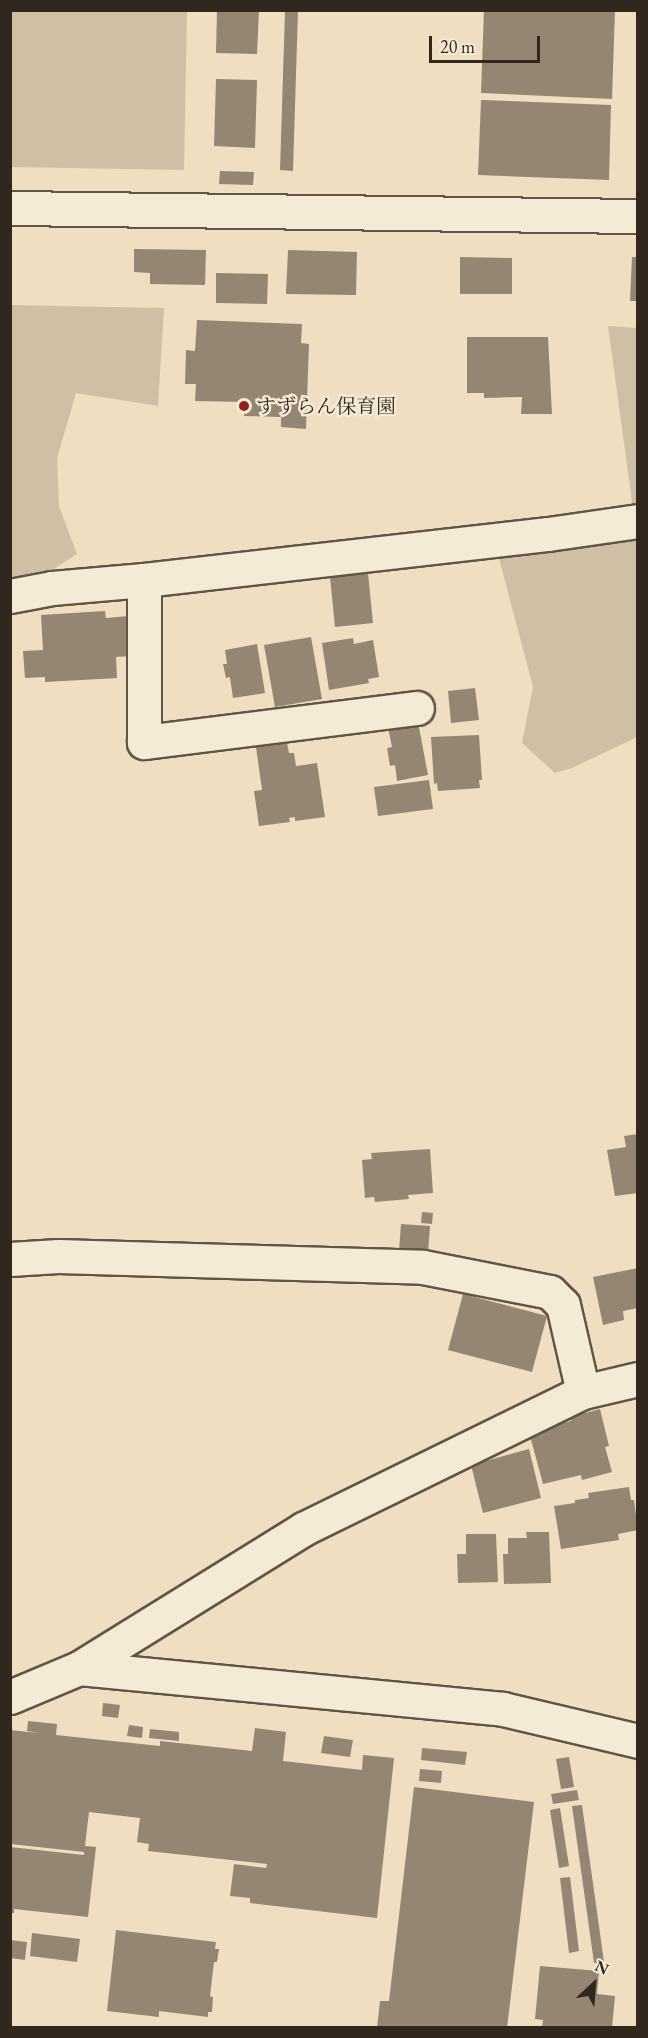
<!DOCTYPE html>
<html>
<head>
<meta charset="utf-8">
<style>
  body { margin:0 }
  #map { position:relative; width:648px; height:2038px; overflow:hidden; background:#efdec0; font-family:"EB Garamond","Noto Serif JP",serif }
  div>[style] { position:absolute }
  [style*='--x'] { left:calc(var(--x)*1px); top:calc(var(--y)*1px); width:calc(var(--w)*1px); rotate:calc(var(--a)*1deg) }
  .green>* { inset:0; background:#cfbfa5 }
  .building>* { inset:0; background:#948673 }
  .roads { filter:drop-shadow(2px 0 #605547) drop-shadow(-2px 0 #605547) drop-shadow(0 2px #605547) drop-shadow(0 -2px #605547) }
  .minor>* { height:33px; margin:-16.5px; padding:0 16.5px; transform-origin:16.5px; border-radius:16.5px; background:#f5ead6 }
  .dots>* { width:16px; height:16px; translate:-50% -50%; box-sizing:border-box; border:3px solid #f5ead6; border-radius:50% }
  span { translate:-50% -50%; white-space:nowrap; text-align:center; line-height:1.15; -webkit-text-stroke:5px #f5ead6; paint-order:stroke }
  .poi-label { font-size:20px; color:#31271f }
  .left { translate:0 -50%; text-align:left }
  .frame { position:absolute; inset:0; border:12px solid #31271f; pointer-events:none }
  .north { position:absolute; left:564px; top:1954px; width:60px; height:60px; -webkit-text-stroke:4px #f5ead6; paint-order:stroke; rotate:26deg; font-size:16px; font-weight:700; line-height:24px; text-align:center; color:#31271f }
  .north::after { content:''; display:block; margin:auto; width:21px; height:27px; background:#31271f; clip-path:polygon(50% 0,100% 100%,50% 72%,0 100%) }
  .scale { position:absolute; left:429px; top:36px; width:111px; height:27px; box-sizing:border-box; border:3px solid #31271f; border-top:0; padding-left:8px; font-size:18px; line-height:21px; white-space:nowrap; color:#31271f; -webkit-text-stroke:4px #f5ead6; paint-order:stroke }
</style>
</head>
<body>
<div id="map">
  <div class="green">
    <i style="clip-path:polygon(11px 10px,187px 11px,184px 170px,11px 167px)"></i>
    <i style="clip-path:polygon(11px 305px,164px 308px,158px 406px,76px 393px,57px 458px,59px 506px,77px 554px,52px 570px,11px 578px)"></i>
    <i style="clip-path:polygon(608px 326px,637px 328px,637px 737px,572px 768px,555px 773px,522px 743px,533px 687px,496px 547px,636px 531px)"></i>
  </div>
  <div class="building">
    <i style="clip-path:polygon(217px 10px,259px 10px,257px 54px,216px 53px)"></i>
    <i style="clip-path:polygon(285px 10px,298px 10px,293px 171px,280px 170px)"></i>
    <i style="clip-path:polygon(484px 10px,615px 10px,612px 99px,481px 93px)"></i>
    <i style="clip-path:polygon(216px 79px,257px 80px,255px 148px,214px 146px)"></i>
    <i style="clip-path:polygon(481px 100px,611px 105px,609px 180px,478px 175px)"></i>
    <i style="clip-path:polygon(220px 171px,254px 172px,253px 185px,219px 184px)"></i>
    <i style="clip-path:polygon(134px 249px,206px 250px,205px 285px,150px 284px,150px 273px,134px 272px)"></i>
    <i style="clip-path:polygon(288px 250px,357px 252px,356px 295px,286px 294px)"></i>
    <i style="clip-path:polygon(460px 257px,512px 258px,512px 294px,460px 294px)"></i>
    <i style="clip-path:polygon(632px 257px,638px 257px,638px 301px,630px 301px)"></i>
    <i style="clip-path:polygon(216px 273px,268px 274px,267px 304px,216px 303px)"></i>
    <i style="clip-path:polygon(197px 320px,302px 324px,301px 343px,309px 344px,306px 429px,281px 427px,281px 417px,244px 416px,245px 402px,195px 401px,196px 384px,185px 384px,186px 350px,195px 351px)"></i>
    <i style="clip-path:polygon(467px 337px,548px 337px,552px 414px,521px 414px,522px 397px,484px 398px,484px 393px,467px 393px)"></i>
    <i style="clip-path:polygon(368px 573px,373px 623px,335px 627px,330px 577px)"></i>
    <i style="clip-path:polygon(105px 611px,106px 618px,128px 616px,131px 656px,116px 657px,117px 678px,45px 682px,45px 677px,25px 678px,23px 651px,43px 650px,41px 615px)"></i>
    <i style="clip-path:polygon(311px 637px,322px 699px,275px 707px,264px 645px)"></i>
    <i style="clip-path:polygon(353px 638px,354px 644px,373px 640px,379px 677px,368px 679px,369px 683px,329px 690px,322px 643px)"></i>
    <i style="clip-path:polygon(257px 644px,265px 693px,233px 698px,230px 677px,226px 678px,223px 664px,227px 664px,225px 650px)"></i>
    <i style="clip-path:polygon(475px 688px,479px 720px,451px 723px,448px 691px)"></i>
    <i style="clip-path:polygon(418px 722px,428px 775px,397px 781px,395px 765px,390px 766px,387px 748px,392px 747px,388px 727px)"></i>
    <i style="clip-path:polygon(479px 735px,482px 780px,479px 780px,480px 788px,438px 791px,437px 783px,434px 784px,431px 737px)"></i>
    <i style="clip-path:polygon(287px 743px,289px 753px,294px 753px,296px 766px,317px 763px,325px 817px,295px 821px,295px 817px,289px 818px,290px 822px,259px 826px,254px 791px,262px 790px,256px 747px)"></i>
    <i style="clip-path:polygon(429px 780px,433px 809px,378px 816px,374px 787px)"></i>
    <i style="clip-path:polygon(638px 1134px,638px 1193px,615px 1196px,607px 1150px,626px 1147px,624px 1136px)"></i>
    <i style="clip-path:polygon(430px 1149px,433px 1193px,408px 1195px,409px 1199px,375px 1202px,374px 1197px,365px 1198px,362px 1160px,372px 1159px,371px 1153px)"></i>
    <i style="clip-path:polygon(422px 1212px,433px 1213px,432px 1224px,421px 1223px)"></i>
    <i style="clip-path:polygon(401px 1224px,430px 1226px,428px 1253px,399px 1251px)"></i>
    <i style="clip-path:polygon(638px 1268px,638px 1308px,623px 1311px,624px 1320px,603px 1325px,593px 1277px)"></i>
    <i style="clip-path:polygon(463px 1294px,547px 1316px,532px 1372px,448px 1350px)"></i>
    <i style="clip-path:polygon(600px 1409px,609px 1446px,605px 1447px,612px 1472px,582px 1480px,581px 1475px,543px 1484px,529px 1432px,571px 1421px,570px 1417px)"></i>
    <i style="clip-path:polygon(529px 1449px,541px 1498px,483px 1513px,471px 1465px)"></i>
    <i style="clip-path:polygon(629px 1487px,631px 1500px,634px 1500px,638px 1530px,618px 1534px,619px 1540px,561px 1549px,554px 1506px,575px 1503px,575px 1500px,589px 1498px,588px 1493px)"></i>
    <i style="clip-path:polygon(526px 1532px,549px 1532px,551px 1583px,504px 1584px,503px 1554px,508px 1554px,508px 1538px,527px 1538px)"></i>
    <i style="clip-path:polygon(466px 1534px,496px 1534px,498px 1582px,458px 1583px,457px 1554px,466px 1554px)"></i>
    <i style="clip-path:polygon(103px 1703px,120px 1705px,118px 1718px,102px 1716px)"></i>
    <i style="clip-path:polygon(28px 1721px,57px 1724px,56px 1735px,160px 1746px,160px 1741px,252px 1751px,255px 1728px,286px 1732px,283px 1761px,362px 1770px,363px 1755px,394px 1758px,377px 1918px,250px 1903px,250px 1898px,230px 1896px,234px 1864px,266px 1868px,267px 1864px,148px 1851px,149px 1844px,137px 1842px,140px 1818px,89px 1812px,85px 1846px,96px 1847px,88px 1917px,14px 1909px,14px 1913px,10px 1913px,10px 1847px,84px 1855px,84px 1852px,10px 1844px,10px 1730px,38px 1733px,27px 1731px)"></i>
    <i style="clip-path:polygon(129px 1725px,143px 1727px,142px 1738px,127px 1736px)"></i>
    <i style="clip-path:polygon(150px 1729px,179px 1732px,179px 1741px,149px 1738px)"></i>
    <i style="clip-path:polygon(324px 1736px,353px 1740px,350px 1757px,321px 1753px)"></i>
    <i style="clip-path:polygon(422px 1748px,467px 1752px,465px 1765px,421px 1760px)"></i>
    <i style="clip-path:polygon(569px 1757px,574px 1787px,561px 1789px,556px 1759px)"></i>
    <i style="clip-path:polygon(420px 1769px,442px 1771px,441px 1783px,419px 1781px)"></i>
    <i style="clip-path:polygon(414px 1787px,534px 1802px,507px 2028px,377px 2028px,380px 2001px,389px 2001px)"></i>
    <i style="clip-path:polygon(577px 1790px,579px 1800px,553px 1804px,551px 1794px)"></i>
    <i style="clip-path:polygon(582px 1805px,604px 1962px,594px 1963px,572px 1806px)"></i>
    <i style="clip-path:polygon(560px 1808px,569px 1866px,559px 1868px,550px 1810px)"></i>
    <i style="clip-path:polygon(570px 1877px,579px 1951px,569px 1953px,560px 1878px)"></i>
    <i style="clip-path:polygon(116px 1930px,216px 1942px,215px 1949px,219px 1949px,217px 1962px,214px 1962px,210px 1996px,213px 1997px,212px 2012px,208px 2012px,208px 2017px,159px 2011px,159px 2017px,107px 2011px)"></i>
    <i style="clip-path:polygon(32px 1933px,80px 1939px,77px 1962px,30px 1956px)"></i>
    <i style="clip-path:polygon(10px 1940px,27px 1942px,25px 1960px,10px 1958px)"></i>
    <i style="clip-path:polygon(540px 1966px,599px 1971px,597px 1994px,615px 1996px,612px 2028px,542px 2028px,543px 2020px,535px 2019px)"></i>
  </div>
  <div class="roads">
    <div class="minor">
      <i style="--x:10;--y:208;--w:628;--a:0.73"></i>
      <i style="--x:144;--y:580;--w:162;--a:90"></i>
      <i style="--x:144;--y:742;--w:275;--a:-7.1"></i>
      <i style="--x:10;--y:596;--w:43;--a:-10.8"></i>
      <i style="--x:52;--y:588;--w:92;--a:-5"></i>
      <i style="--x:144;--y:580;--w:407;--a:-6.5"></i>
      <i style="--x:548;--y:534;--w:91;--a:-8.2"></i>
      <i style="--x:10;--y:1259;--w:48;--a:-3.6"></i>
      <i style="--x:58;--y:1256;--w:365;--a:1.7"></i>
      <i style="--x:423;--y:1267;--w:129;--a:11.1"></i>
      <i style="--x:550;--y:1292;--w:18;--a:45"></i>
      <i style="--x:563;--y:1305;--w:89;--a:77.1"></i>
      <i style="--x:79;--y:1668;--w:426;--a:5.5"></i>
      <i style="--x:503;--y:1709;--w:139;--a:13.3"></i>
      <i style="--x:10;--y:1697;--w:75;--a:-22.8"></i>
      <i style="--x:79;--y:1668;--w:264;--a:-31.8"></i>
      <i style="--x:303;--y:1529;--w:312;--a:-26.1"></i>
      <i style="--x:583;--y:1392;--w:57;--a:-13.3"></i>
    </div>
  </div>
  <div class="dots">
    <i style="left:244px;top:406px;background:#8f2418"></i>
  </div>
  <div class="poi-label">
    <span class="left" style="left:256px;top:406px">すずらん保育園</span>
  </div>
  <div class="frame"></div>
  <div class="north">N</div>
  <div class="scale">20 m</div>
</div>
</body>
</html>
